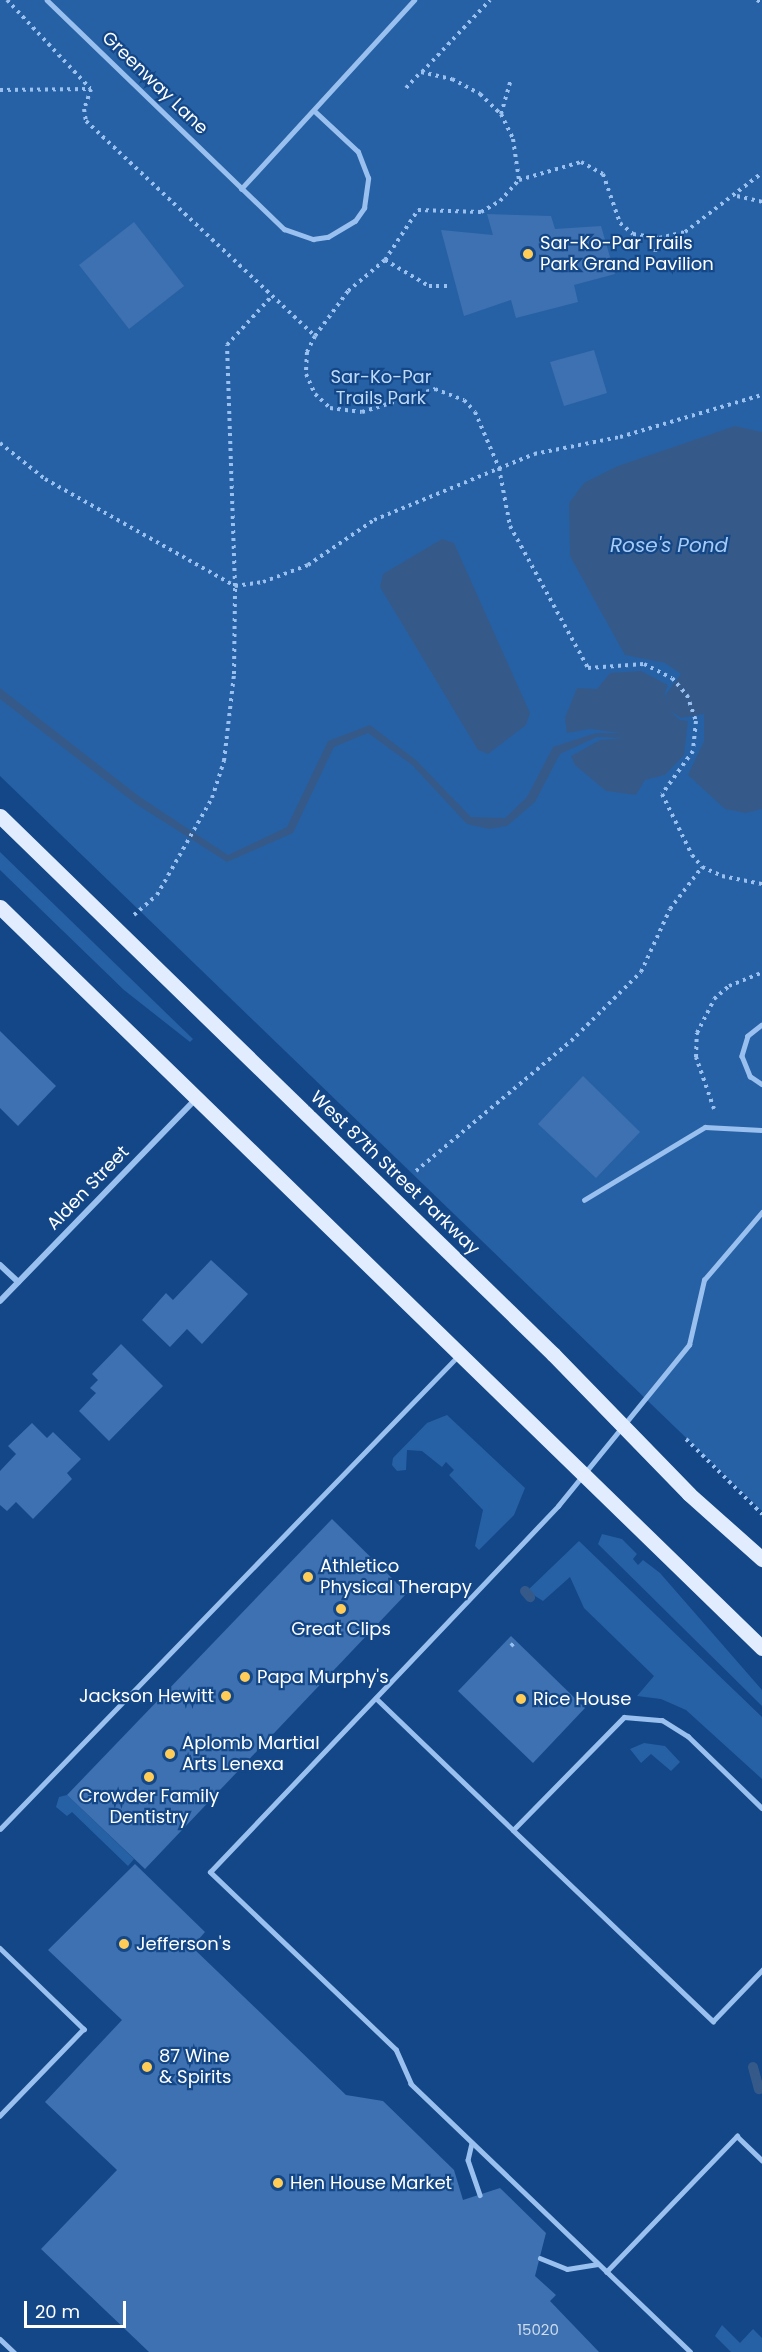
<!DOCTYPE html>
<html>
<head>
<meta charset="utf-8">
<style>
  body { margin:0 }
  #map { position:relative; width:762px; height:2352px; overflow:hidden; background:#144787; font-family:Poppins,sans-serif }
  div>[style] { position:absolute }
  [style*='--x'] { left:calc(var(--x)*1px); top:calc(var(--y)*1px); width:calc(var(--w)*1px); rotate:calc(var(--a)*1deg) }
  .green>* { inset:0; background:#2661a5 }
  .water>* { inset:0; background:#355a89 }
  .stream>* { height:10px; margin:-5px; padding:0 5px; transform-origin:5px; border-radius:5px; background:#355a89 }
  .building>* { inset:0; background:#3d71b1 }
  .path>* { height:4px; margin-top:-2px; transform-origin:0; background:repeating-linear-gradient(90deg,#99c0ef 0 3px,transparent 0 7.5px) }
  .service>* { height:4.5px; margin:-2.25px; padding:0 2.25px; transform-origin:2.25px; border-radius:2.25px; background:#99c0ef }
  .minor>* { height:6px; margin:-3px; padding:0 3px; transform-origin:3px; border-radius:3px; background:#99c0ef }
  .primary>* { height:15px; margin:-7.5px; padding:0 7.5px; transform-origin:7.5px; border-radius:7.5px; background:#e1edff }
  .dots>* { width:16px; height:16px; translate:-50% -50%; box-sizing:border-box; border:3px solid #144787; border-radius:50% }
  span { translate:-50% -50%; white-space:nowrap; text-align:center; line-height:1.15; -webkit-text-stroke:4.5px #144787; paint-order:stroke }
  .number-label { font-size:15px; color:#cedcec }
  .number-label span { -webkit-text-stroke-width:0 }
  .street-label { font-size:18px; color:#fff }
  .poi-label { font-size:18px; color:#fff }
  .left { translate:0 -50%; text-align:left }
  .right { translate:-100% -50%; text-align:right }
  .park-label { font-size:18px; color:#bfdbfb }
  .water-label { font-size:20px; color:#a5cbf6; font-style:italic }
  .scale { position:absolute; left:24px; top:2301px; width:102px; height:27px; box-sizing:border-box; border:3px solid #fff; border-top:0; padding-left:8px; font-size:18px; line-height:21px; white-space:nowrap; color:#fff; -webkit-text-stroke:4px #144787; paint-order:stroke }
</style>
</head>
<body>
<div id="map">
  <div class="green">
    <i style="clip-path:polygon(0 0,762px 0,762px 1511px,0 776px)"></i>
    <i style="clip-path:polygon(0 852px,193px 1039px,190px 1042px,124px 990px,0 870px)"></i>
    <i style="clip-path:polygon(447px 1415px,525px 1488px,514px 1515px,479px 1550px,475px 1546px,483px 1510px,449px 1475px,454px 1470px,446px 1462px,442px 1467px,422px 1451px,407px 1450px,406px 1470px,397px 1471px,392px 1465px,393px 1458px,427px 1423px)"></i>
    <i style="clip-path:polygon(602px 1534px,622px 1539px,637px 1554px,633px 1559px,638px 1565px,643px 1560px,660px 1573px,762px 1690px,762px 1706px,598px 1544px)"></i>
    <i style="clip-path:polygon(579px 1541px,762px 1717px,762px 1779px,686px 1710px,661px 1699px,637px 1696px,654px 1676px,584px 1608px,570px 1577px,543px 1601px,527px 1591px)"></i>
    <i style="clip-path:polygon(644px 1743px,665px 1746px,680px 1762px,671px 1771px,651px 1754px,641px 1763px,630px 1749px)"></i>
    <i style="clip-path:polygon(67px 1795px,134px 1859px,128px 1866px,72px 1812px,67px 1816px,56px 1807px,59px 1797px)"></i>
    <i style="clip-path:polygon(722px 2325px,740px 2343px,753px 2329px,762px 2338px,762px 2352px,731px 2352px,715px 2336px)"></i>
  </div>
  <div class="water">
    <i style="clip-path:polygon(735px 426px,762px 432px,762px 809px,746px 813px,725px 809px,688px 775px,704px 741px,704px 714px,681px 718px,669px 710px,680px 720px,688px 721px,684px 755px,665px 775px,645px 780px,636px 795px,606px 791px,575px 765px,571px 756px,600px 740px,624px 738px,597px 737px,560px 754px,535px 802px,507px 826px,489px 829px,467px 824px,412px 765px,368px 733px,334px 747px,293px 833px,227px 862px,136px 804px,0 699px,0 688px,140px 797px,228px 855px,287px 827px,328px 741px,370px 725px,416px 760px,471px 817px,505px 818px,527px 797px,553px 747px,596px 733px,621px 733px,590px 729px,567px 733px,565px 718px,577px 688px,597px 689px,610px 673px,641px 671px,668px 685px,665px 693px,668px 708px,666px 694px,681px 674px,665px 663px,625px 655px,570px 556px,569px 503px,584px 483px,618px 466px)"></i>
    <i style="clip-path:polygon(442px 539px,454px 543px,530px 713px,526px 725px,488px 754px,478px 750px,380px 587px,383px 574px)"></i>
  </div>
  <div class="stream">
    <i style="--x:525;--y:1591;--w:8;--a:50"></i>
    <i style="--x:753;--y:2067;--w:23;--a:75"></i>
  </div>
  <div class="building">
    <i style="clip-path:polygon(487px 214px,551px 216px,555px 229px,601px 226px,615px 274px,574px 285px,578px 302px,516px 318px,511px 300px,464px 316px,441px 230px,493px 235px)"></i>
    <i style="clip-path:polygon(134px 222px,184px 286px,129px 329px,79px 265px)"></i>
    <i style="clip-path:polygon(594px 350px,607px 393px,564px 406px,550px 362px)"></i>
    <i style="clip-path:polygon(0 1031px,56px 1086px,18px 1126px,0 1108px)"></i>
    <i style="clip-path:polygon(583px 1076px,640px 1132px,596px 1178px,538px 1124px)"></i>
    <i style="clip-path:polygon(211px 1260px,248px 1294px,202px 1344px,187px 1329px,170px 1347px,142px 1320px,166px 1293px,173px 1300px)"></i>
    <i style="clip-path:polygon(121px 1344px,163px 1386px,109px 1441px,79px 1411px,96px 1393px,90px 1388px,98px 1380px,92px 1374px)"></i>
    <i style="clip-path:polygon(32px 1423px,47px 1438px,53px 1432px,81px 1459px,67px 1473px,72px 1479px,33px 1519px,16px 1502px,7px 1511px,0 1505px,0 1471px,16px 1454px,8px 1446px)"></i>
    <i style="clip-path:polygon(332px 1519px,407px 1593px,145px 1869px,67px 1795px)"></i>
    <i style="clip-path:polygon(511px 1636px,585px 1708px,533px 1763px,458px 1691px)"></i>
    <i style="clip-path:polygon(135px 1864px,205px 1932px,192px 1947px,346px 2095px,383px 2101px,454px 2170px,463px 2200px,500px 2188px,546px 2233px,535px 2276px,556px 2295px,550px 2301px,599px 2352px,149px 2352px,41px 2249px,117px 2170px,45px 2102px,122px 2020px,48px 1950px)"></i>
  </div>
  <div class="path">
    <i style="--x:7;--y:0;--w:121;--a:46.7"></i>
    <i style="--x:757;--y:0;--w:6;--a:31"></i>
    <i style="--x:422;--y:72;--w:99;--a:-46.6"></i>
    <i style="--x:406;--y:88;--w:22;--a:-47"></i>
    <i style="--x:421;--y:72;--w:32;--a:13"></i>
    <i style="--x:452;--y:79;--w:32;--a:28"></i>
    <i style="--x:480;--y:94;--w:29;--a:44"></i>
    <i style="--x:501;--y:114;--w:28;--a:64"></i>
    <i style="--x:513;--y:139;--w:41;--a:81.7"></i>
    <i style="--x:0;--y:90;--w:91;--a:-0.6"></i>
    <i style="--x:91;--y:89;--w:21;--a:109"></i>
    <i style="--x:84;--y:109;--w:12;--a:81"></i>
    <i style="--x:86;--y:121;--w:314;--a:43.2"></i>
    <i style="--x:315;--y:336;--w:18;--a:117"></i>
    <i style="--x:307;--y:352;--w:22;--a:93"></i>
    <i style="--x:306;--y:374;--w:22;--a:66"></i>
    <i style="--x:315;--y:394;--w:21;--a:43"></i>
    <i style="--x:330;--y:408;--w:32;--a:7"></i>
    <i style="--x:362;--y:412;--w:77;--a:-17.5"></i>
    <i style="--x:435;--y:389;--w:31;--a:21"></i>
    <i style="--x:464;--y:400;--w:16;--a:47"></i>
    <i style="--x:475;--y:412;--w:61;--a:66.8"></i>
    <i style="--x:499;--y:468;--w:59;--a:79.3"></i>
    <i style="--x:510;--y:526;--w:162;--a:61.2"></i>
    <i style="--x:588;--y:668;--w:56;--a:-4.1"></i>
    <i style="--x:644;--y:664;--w:31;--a:27"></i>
    <i style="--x:672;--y:678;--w:23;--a:49"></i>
    <i style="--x:687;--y:695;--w:28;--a:71"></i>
    <i style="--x:696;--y:721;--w:30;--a:96"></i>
    <i style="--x:693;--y:751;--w:53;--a:125.8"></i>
    <i style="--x:662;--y:794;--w:68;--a:63.8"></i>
    <i style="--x:692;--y:855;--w:16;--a:50"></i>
    <i style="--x:702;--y:867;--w:22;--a:24"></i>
    <i style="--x:722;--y:876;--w:41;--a:11.3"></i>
    <i style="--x:501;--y:114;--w:37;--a:-74"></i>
    <i style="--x:737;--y:196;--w:26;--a:13"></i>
    <i style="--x:655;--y:252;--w:15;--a:-74"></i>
    <i style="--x:385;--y:260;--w:51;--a:30.6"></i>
    <i style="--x:429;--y:286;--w:20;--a:0"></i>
    <i style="--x:315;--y:336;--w:56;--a:-53.7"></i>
    <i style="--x:348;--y:291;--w:48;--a:-40"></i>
    <i style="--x:385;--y:260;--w:60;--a:-56.6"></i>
    <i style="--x:418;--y:210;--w:63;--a:1.8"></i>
    <i style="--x:481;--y:212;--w:22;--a:-30"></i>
    <i style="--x:500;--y:201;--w:28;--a:-48"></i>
    <i style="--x:519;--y:180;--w:65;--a:-16.2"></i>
    <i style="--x:581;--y:162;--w:25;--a:29"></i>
    <i style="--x:603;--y:174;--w:52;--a:70.9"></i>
    <i style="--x:620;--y:223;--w:17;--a:40"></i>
    <i style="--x:633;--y:234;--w:26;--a:9"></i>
    <i style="--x:659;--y:238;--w:27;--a:-13"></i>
    <i style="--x:685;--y:232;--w:97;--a:-37.5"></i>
    <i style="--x:0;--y:443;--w:58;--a:38.7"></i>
    <i style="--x:45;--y:479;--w:218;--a:29.4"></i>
    <i style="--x:235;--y:586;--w:28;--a:-8"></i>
    <i style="--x:263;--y:582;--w:48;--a:-20.7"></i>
    <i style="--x:308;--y:565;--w:80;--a:-34.3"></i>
    <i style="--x:374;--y:520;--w:173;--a:-22.4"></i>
    <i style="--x:534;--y:454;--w:88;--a:-11.2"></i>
    <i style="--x:620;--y:437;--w:148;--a:-16.5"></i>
    <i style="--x:134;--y:915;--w:30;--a:-41"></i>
    <i style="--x:157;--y:895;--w:112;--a:-60.4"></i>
    <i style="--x:212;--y:798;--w:39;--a:-72"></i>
    <i style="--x:224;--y:761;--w:88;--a:-83.4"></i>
    <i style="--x:234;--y:674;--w:88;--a:-89.3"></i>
    <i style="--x:235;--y:586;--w:241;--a:-91.9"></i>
    <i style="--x:227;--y:345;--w:65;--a:-47.5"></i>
    <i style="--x:714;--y:1109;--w:55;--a:-109.1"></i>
    <i style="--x:696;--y:1057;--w:24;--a:-88"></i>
    <i style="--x:697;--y:1033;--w:38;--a:-63"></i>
    <i style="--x:714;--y:999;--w:20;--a:-41"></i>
    <i style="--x:729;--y:986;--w:35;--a:-22"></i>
    <i style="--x:416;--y:1171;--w:202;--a:-40"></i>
    <i style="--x:571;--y:1041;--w:98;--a:-44.6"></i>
    <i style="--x:641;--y:972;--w:69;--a:-65.3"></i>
    <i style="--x:670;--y:909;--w:53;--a:-52.7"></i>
    <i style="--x:686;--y:1439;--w:107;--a:44.6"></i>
    <i style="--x:511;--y:1646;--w:7;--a:-45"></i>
  </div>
  <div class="service">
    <i style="--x:47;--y:0;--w:330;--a:44"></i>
    <i style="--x:284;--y:229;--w:31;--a:19"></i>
    <i style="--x:313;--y:239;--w:15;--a:-8"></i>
    <i style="--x:328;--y:237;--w:31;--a:-31"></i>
    <i style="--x:355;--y:221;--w:16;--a:-55"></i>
    <i style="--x:364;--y:208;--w:30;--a:-82"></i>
    <i style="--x:368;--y:178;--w:28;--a:-111"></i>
    <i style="--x:358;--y:152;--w:60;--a:-137"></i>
    <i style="--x:241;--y:189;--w:256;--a:-47.5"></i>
    <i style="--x:762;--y:1025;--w:18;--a:142"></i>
    <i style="--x:748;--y:1036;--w:21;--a:107"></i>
    <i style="--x:742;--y:1056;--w:22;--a:68"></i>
    <i style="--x:750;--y:1076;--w:14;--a:34"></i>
    <i style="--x:584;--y:1200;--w:141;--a:-31.1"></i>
    <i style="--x:705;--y:1127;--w:57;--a:3"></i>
    <i style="--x:376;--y:1698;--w:190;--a:43.9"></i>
    <i style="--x:513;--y:1830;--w:158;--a:-45.5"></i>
    <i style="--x:624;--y:1717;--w:38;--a:5"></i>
    <i style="--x:662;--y:1720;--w:31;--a:32"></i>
    <i style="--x:688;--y:1736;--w:103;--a:44.2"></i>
    <i style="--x:0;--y:1829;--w:658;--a:-45.92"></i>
    <i style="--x:513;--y:1830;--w:277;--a:43.7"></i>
    <i style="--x:713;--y:2021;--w:71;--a:-46.1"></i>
    <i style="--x:0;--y:1948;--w:117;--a:44"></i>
    <i style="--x:84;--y:2029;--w:121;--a:134"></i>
    <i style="--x:472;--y:2143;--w:17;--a:103"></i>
    <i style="--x:468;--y:2160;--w:37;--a:71"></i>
    <i style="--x:540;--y:2258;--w:29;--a:22"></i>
    <i style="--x:567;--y:2269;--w:31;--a:-9"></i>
    <i style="--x:606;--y:2272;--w:189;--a:-46.1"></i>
    <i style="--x:737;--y:2136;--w:35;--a:44"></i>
    <i style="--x:0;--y:2339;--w:19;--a:43"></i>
    <i style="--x:690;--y:2352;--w:387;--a:-136.2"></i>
    <i style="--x:411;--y:2084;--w:37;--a:-114"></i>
    <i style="--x:396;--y:2050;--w:257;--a:-136.3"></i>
    <i style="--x:210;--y:1872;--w:505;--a:-46.44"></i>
    <i style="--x:558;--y:1506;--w:208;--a:-50.9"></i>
    <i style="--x:689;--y:1345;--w:67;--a:-77"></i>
    <i style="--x:704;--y:1280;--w:89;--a:-49.5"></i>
  </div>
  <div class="minor">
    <i style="--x:0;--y:1265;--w:25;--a:43"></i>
    <i style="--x:0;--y:1301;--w:283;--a:-45.9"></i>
  </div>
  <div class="primary">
    <i style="--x:0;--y:816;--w:772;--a:44.21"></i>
    <i style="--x:553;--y:1354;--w:195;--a:45.8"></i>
    <i style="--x:689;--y:1494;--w:98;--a:41.7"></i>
    <i style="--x:0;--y:907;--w:1063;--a:44.2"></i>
  </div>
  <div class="dots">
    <i style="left:528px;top:254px;background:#ffcd57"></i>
    <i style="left:308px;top:1577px;background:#ffcd57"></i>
    <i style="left:341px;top:1609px;background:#ffcd57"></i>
    <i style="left:245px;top:1677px;background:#ffcd57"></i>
    <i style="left:226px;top:1696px;background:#ffcd57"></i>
    <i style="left:521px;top:1699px;background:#ffcd57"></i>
    <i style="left:170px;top:1754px;background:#ffcd57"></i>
    <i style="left:149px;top:1777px;background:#ffcd57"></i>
    <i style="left:124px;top:1944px;background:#ffcd57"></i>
    <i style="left:147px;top:2067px;background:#ffcd57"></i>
    <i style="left:278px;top:2183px;background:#ffcd57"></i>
  </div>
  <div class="number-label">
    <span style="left:538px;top:2330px">15020</span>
  </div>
  <div class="street-label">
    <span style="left:155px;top:83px;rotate:44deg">Greenway Lane</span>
    <span style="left:395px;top:1173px;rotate:44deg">West 87th Street Parkway</span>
    <span style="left:88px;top:1188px;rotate:-46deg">Alden Street</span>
  </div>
  <div class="poi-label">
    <span class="left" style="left:540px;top:254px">Sar-Ko-Par Trails<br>Park Grand Pavilion</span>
    <span class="left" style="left:320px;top:1577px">Athletico<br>Physical Therapy</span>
    <span style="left:341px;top:1629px">Great Clips</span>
    <span class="left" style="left:257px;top:1677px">Papa Murphy's</span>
    <span class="right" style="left:214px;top:1696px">Jackson Hewitt</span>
    <span class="left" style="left:533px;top:1699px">Rice House</span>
    <span class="left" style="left:182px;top:1754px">Aplomb Martial<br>Arts Lenexa</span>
    <span style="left:149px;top:1807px">Crowder Family<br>Dentistry</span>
    <span class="left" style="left:136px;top:1944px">Jefferson's</span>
    <span class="left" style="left:159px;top:2067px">87 Wine<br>&amp; Spirits</span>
    <span class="left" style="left:290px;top:2183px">Hen House Market</span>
  </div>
  <div class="park-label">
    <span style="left:381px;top:388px">Sar-Ko-Par<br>Trails Park</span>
  </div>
  <div class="water-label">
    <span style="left:669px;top:545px">Rose's Pond</span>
  </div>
  <div class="scale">20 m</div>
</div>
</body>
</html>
